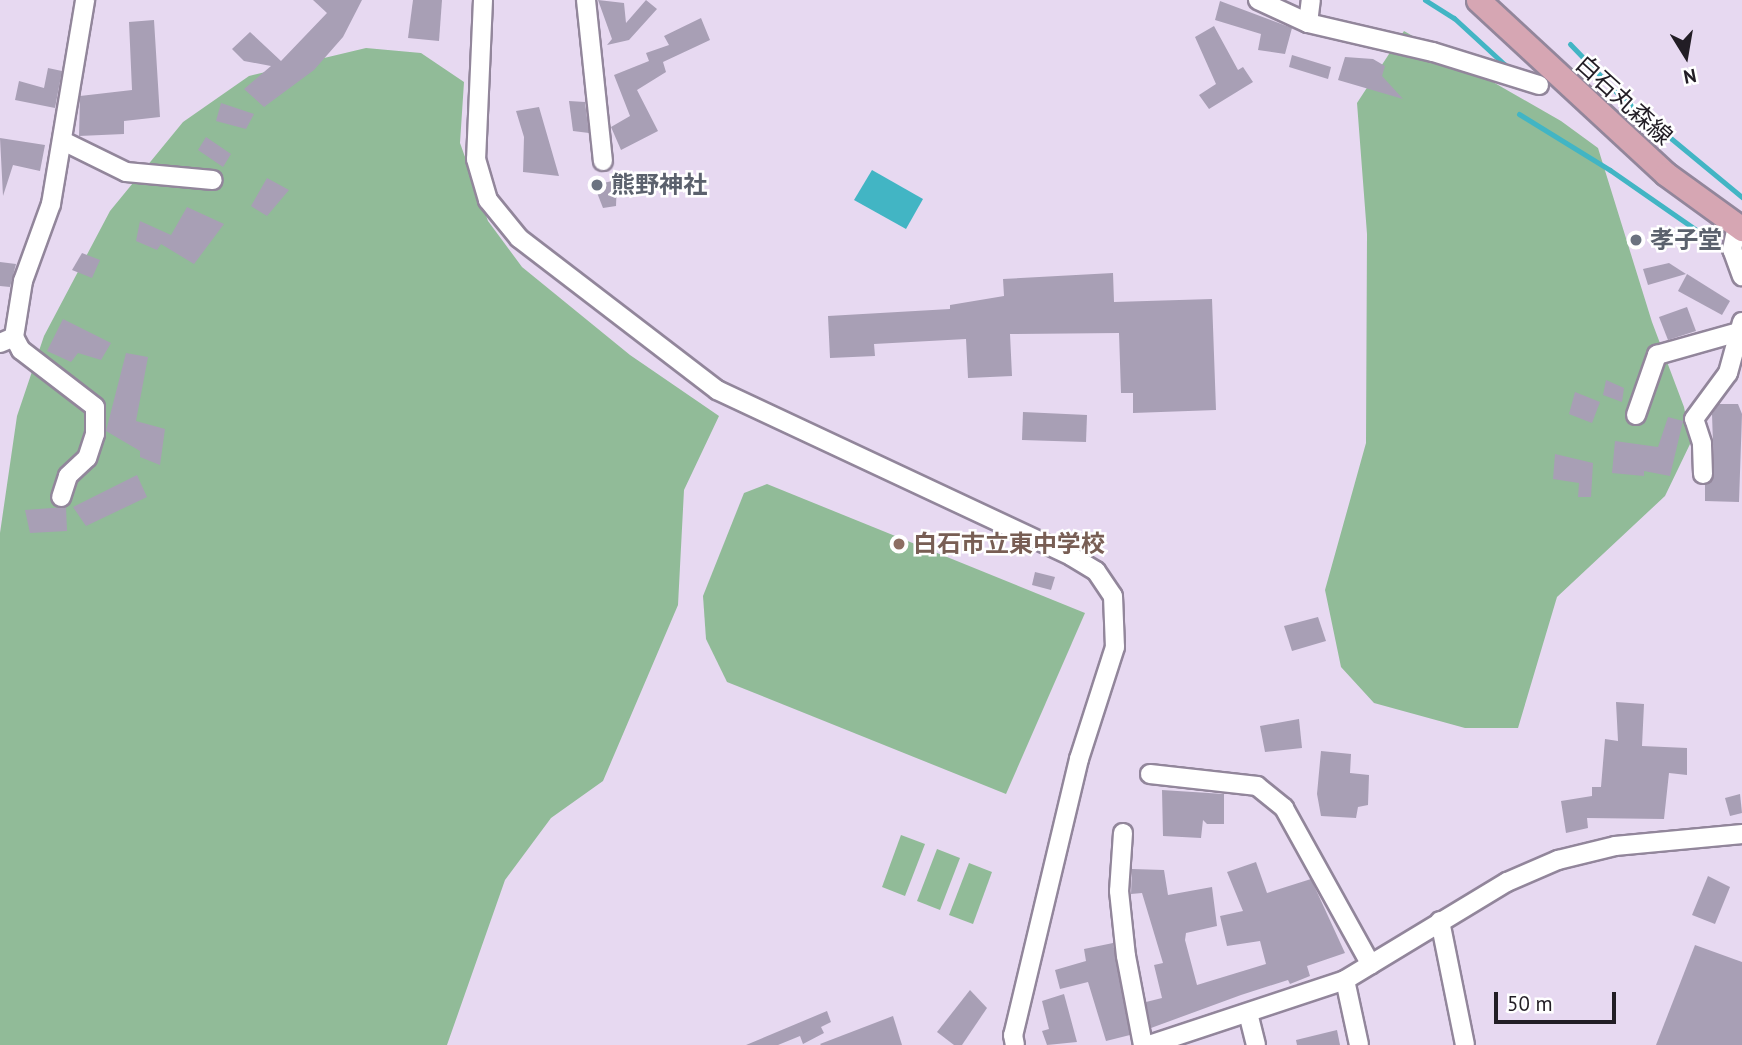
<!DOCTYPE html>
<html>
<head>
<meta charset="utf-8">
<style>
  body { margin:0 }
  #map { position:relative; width:1742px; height:1045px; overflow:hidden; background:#e7d9f1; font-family:"PT Sans","Noto Sans JP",sans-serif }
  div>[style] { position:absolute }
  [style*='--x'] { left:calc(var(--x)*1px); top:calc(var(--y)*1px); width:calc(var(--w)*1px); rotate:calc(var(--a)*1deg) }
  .green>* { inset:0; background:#91bb98 }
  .water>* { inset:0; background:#42b5c4 }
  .stream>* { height:5px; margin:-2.5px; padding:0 2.5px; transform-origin:2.5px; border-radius:2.5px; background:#42b5c4 }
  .building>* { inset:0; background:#a89fb5 }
  .roads { filter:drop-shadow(2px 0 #92869b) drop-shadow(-2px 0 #92869b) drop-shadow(0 2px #92869b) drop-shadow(0 -2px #92869b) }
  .minor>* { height:18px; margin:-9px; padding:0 9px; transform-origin:9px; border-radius:9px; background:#fff }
  .major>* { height:23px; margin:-11.5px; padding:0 11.5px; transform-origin:11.5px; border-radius:11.5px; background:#d6a6b3 }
  .dots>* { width:19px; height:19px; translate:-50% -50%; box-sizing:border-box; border:4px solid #fff; border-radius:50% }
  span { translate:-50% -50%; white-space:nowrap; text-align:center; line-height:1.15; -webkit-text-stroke:5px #fff; paint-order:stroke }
  .street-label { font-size:24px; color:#221d25 }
  .worship-label { font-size:24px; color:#5b616d; font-weight:700 }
  .left { translate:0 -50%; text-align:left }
  .education-label { font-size:24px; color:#785e54; font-weight:700 }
  .north { position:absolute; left:1651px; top:21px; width:70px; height:70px; -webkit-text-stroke:5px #fff; paint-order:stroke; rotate:169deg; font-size:19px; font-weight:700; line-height:28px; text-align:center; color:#221d25 }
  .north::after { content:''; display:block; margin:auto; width:24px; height:32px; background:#221d25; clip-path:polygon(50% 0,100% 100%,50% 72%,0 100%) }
  .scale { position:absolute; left:1494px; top:992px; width:122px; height:32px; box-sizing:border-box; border:4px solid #221d25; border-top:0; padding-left:9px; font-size:21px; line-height:24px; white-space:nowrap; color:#221d25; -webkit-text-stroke:5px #fff; paint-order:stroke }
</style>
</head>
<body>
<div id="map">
  <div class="green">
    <i style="clip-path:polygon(1404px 31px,1561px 121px,1598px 148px,1652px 322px,1684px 407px,1691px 442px,1665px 496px,1557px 597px,1518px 728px,1465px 728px,1374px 703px,1341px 667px,1325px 590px,1366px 443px,1367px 234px,1357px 103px)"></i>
    <i style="clip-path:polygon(366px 48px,421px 53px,464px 82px,460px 143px,488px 221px,522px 267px,630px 355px,719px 416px,684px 490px,678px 605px,603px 781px,551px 818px,505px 880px,447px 1045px,0 1045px,0 533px,17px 416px,44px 336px,110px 211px,183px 122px,249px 76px)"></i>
    <i style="clip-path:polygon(767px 484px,1085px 613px,1006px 794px,727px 682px,706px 639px,703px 596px,744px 493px)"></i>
    <i style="clip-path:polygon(901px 835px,925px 844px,905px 896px,882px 887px)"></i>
    <i style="clip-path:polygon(937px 849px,960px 858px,940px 910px,917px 901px)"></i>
    <i style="clip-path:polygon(969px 863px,992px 872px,973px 924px,949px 915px)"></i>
  </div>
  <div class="water">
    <i style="clip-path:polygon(872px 170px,923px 199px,906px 229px,854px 200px)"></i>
  </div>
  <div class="stream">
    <i style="--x:1425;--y:0;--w:34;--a:32"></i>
    <i style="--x:1454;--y:18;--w:68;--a:42.6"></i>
    <i style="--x:1504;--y:64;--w:6;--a:81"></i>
    <i style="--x:1570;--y:44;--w:74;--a:46.1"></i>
    <i style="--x:1621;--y:97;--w:157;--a:39.6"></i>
    <i style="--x:1519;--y:114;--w:107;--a:31.6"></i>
    <i style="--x:1610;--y:170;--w:140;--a:34.8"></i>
  </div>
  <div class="building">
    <i style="clip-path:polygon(313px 0,362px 0,343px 37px,314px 70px,264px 107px,244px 89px,271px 66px,244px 61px,232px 49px,250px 32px,281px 61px,327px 13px)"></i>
    <i style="clip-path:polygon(413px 0,442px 0,439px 41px,408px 38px)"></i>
    <i style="clip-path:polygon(598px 0,624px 3px,626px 23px,646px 0,657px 9px,629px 40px,607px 45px,612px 39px)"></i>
    <i style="clip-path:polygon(1220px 1px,1292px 28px,1285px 54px,1258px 50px,1261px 34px,1215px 20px)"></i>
    <i style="clip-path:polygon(701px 18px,710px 40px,663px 62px,666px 72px,637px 90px,658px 131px,621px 150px,611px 127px,630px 116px,614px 75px,649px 61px,646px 53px,669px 45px,664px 36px)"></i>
    <i style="clip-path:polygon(154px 20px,160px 117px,124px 121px,124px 134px,79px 136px,80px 96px,132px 90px,129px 22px)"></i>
    <i style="clip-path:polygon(1214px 26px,1238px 70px,1243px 67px,1253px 82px,1209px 109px,1199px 95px,1216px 84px,1195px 37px)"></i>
    <i style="clip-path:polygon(1292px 55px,1331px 67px,1328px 79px,1289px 67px)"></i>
    <i style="clip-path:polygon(1345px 57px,1373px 59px,1385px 66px,1382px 76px,1403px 99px,1338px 80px)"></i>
    <i style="clip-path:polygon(48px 68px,62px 71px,55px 108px,15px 100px,19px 81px,44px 88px)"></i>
    <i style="clip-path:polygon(569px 101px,585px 102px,589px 133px,573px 131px)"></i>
    <i style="clip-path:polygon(221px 103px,254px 114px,246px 129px,216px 121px)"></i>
    <i style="clip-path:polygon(539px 107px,559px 176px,523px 172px,524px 137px,516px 111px)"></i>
    <i style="clip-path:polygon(206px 137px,231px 154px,223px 167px,198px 150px)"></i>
    <i style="clip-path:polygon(0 138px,45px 145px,40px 171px,13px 165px,3px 196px)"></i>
    <i style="clip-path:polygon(267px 178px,289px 190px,267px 216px,251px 206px)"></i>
    <i style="clip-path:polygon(617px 180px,616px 206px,603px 208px,594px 185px)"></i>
    <i style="clip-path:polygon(187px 207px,224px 224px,194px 264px,161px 244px,157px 250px,136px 241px,140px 221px,171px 235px)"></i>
    <i style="clip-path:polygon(82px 253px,100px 260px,92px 278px,72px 270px)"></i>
    <i style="clip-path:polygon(0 262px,16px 264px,10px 287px,0 286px)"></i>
    <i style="clip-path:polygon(1669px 263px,1686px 274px,1648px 285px,1643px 269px)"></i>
    <i style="clip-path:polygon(1113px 273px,1114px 302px,1212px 299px,1216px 410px,1133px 413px,1133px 393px,1121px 393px,1119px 333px,1010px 334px,1012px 376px,968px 378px,966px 339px,874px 344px,875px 356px,830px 358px,828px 316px,950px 309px,950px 305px,1004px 296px,1003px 279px)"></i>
    <i style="clip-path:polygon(1687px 274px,1730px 301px,1722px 315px,1678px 291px)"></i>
    <i style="clip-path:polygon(1687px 307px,1696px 331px,1668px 340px,1659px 317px)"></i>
    <i style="clip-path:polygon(63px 319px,111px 343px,101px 360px,78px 353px,71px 362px,47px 351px)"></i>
    <i style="clip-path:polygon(126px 353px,148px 357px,136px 421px,165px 429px,160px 465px,140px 457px,140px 451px,106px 431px)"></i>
    <i style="clip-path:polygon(1606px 380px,1624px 388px,1622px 402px,1603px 395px)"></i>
    <i style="clip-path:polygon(1575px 392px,1600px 402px,1592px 423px,1569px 414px)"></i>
    <i style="clip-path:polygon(1719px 404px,1738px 404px,1742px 414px,1739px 502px,1705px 501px,1705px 485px,1714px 474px,1712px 414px)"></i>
    <i style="clip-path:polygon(1023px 412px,1087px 415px,1086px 442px,1022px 440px)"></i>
    <i style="clip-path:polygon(1668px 417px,1683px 421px,1670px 476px,1644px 471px,1644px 476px,1612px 473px,1615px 441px,1658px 447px)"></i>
    <i style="clip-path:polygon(1555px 454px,1593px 463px,1591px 497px,1578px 497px,1579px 483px,1553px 479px)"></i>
    <i style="clip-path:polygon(137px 475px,147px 497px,86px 526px,73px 507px)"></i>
    <i style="clip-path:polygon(66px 507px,67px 531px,30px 533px,25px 510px)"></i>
    <i style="clip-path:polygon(1035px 572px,1055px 577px,1051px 590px,1032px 585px)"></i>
    <i style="clip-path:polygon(1318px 617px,1326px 641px,1292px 651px,1284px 626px)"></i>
    <i style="clip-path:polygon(1616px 702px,1644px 704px,1642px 746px,1687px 748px,1687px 775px,1669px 773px,1664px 819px,1587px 818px,1588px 828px,1566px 833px,1561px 801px,1592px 796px,1592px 787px,1601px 787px,1605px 739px,1618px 741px)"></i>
    <i style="clip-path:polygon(1299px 719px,1302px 748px,1265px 752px,1260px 726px)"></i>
    <i style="clip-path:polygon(1321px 751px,1351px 754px,1350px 773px,1369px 775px,1368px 805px,1358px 807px,1356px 818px,1321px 816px,1317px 794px)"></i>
    <i style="clip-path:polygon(1162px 790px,1224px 794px,1224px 824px,1207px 824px,1203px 820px,1201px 838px,1163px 836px)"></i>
    <i style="clip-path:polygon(1740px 794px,1742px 813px,1730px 816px,1725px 798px)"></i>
    <i style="clip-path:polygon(1256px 862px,1267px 893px,1311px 879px,1345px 953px,1307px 966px,1310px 976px,1290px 984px,1288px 980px,1241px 995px,1151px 1028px,1146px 1002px,1162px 998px,1154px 965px,1163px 963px,1142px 893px,1131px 894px,1132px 869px,1164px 870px,1168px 895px,1212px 887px,1217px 926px,1186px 933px,1185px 940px,1197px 985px,1266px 964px,1260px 941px,1227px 946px,1220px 916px,1243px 911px,1227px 872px)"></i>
    <i style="clip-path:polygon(1708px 876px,1730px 887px,1715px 924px,1692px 915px)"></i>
    <i style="clip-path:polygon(1113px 943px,1130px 1035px,1106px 1041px,1088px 982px,1060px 989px,1055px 970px,1086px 961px,1084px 949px)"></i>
    <i style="clip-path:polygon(1695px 945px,1742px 962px,1742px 1045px,1656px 1045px)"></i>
    <i style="clip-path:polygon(970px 990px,987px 1008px,962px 1045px,954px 1045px,937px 1032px)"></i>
    <i style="clip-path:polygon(1064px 994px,1077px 1042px,1047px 1045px,1042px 1031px,1049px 1029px,1042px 1001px)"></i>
    <i style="clip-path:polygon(827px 1011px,831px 1022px,821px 1027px,824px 1033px,803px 1044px,800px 1036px,778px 1045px,746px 1045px)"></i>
    <i style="clip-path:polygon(893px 1016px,902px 1045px,821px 1045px,820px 1044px)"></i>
    <i style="clip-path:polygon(1337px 1030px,1340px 1045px,1297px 1045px,1296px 1040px)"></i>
  </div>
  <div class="roads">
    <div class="minor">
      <i style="--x:483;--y:0;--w:159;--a:92.5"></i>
      <i style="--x:476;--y:159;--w:43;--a:73.7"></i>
      <i style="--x:488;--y:200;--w:49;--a:50.8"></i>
      <i style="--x:519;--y:238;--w:250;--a:37.5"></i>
      <i style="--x:717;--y:390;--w:391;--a:25.1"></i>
      <i style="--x:1071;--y:556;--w:29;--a:31"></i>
      <i style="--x:1096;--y:571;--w:30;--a:56"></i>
      <i style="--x:1113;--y:596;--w:51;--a:87.8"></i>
      <i style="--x:1115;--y:647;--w:118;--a:107.8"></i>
      <i style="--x:1079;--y:759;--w:284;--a:103.4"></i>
      <i style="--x:1013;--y:1035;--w:10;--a:79"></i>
      <i style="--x:586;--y:0;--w:162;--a:84"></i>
      <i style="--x:1258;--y:0;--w:55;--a:24.7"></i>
      <i style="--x:1308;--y:23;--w:128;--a:13.1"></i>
      <i style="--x:1433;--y:52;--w:111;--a:17.3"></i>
      <i style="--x:1308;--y:23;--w:23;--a:-83"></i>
      <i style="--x:63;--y:141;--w:70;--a:26.2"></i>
      <i style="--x:126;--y:172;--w:87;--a:5.3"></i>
      <i style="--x:1737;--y:226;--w:24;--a:102"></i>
      <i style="--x:1732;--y:249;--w:29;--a:70"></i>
      <i style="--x:14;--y:337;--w:15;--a:62"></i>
      <i style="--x:21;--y:350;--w:93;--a:37.6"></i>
      <i style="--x:95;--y:407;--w:27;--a:90"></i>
      <i style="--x:95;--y:434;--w:25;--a:108"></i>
      <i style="--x:87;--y:458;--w:26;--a:137"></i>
      <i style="--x:68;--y:476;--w:22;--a:108"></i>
      <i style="--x:0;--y:343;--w:15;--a:-23"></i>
      <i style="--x:14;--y:337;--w:57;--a:-80.9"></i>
      <i style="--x:23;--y:281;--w:82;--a:-70"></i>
      <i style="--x:51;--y:204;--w:207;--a:-80.5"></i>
      <i style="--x:1636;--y:415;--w:64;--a:-70.7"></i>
      <i style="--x:1657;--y:355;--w:88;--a:-15.8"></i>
      <i style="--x:1703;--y:474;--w:31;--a:-92"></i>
      <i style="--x:1702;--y:443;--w:25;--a:-108"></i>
      <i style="--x:1694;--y:419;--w:57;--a:-53.5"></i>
      <i style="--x:1728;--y:373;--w:53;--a:-74.6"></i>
      <i style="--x:1150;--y:774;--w:108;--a:6.4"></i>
      <i style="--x:1257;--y:786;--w:35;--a:39"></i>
      <i style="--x:1284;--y:808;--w:179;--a:61"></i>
      <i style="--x:1123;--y:833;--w:58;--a:93.9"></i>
      <i style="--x:1119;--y:891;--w:65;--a:83.9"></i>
      <i style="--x:1126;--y:956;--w:91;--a:79.2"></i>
      <i style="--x:1440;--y:921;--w:126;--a:78.6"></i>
      <i style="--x:1345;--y:980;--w:66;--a:77.8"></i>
      <i style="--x:1248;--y:1013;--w:33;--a:76"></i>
      <i style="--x:1149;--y:1045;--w:206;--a:-18.3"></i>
      <i style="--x:1345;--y:980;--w:189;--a:-31.2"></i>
      <i style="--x:1507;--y:882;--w:56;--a:-23.3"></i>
      <i style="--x:1558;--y:860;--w:59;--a:-13.8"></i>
      <i style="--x:1615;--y:846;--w:128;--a:-5.4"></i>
    </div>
    <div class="major">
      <i style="--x:1478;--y:0;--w:256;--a:42.8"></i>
      <i style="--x:1666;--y:174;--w:94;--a:35.9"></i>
    </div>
  </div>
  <div class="dots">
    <i style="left:597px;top:185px;background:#6b7280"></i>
    <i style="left:1636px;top:240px;background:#6b7280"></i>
    <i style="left:899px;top:544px;background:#8d6e63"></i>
  </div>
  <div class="street-label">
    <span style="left:1624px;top:100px;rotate:42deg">白石丸森線</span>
  </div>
  <div class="worship-label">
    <span class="left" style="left:611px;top:185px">熊野神社</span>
    <span class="left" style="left:1650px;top:240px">孝子堂</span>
  </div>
  <div class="education-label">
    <span class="left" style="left:913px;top:544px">白石市立東中学校</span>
  </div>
  <div class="north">N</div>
  <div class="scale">50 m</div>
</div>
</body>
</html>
